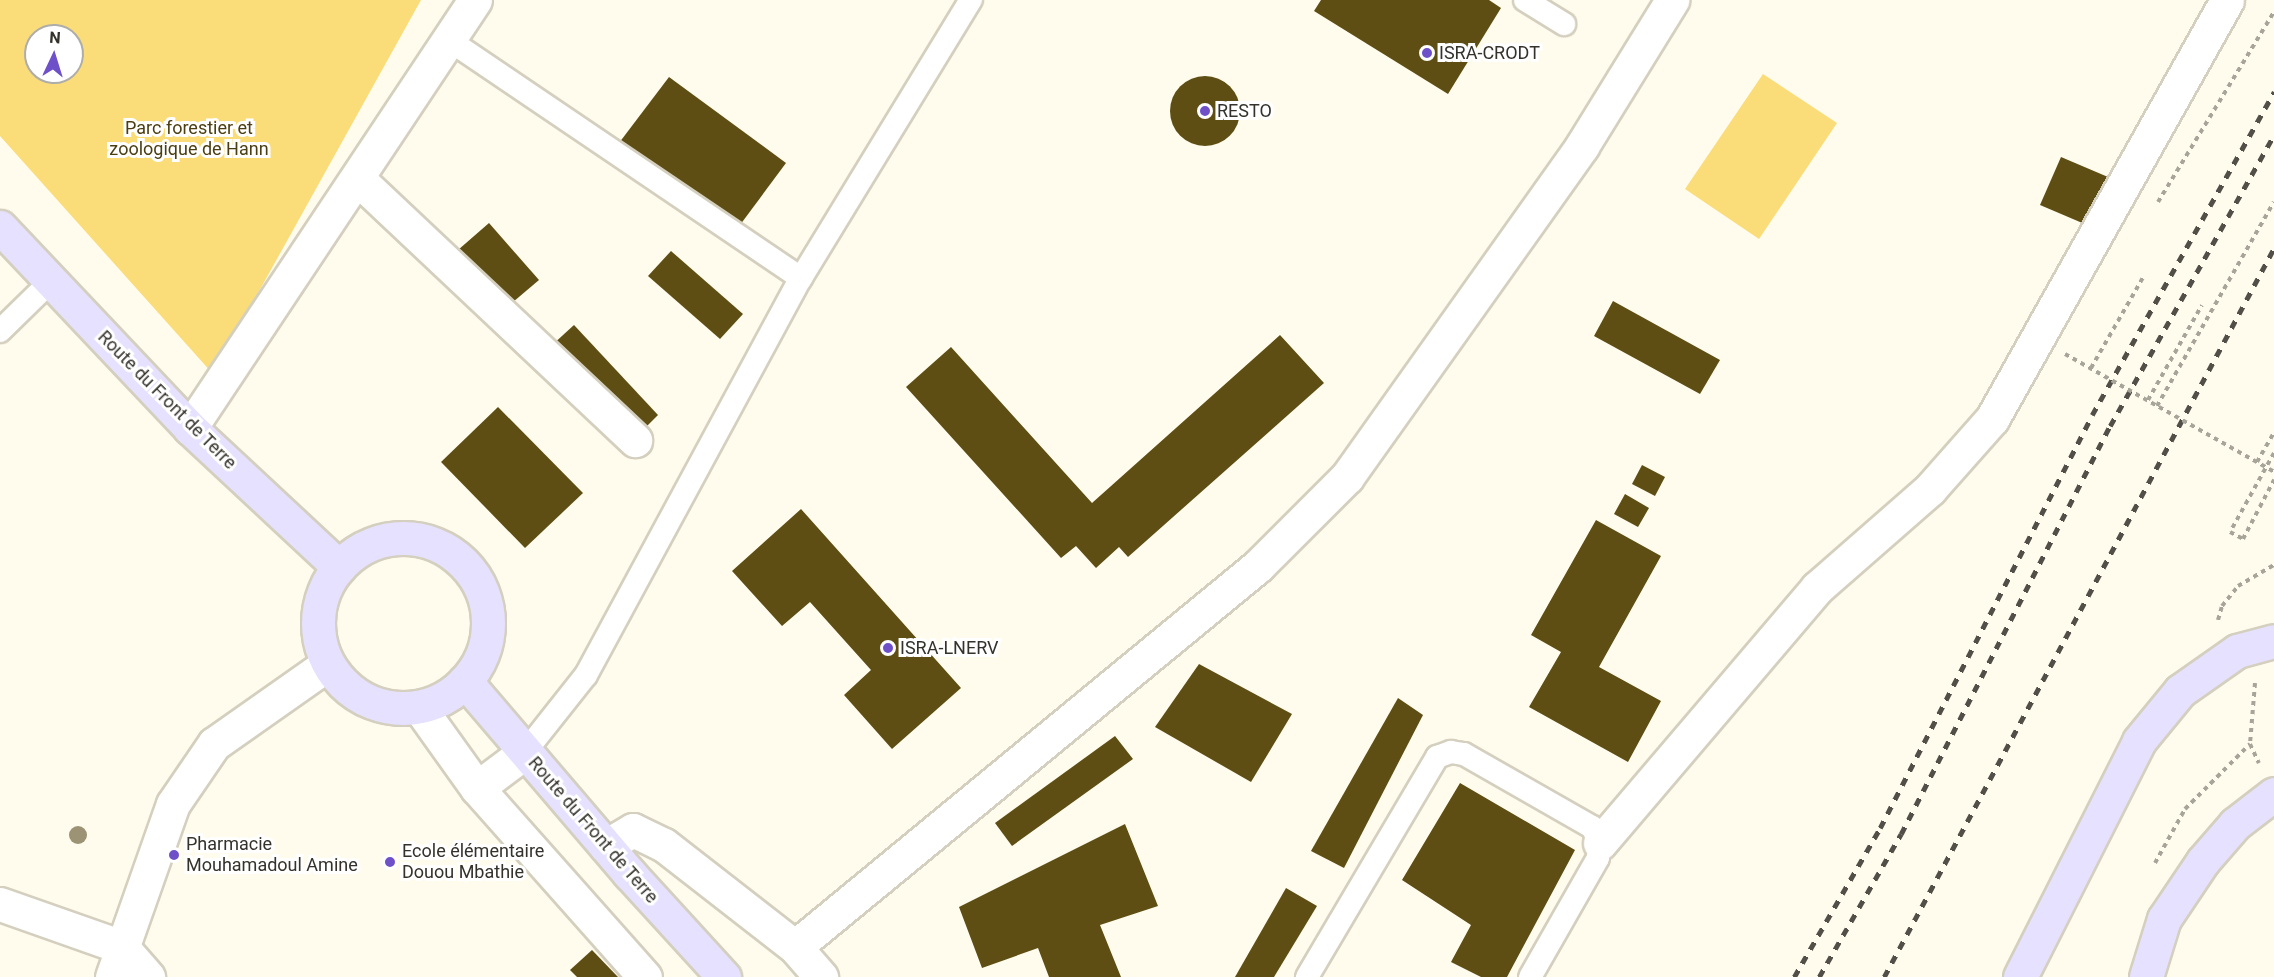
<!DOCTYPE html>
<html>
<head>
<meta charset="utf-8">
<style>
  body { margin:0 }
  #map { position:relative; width:2274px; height:977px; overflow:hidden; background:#fffbed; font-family:Roboto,sans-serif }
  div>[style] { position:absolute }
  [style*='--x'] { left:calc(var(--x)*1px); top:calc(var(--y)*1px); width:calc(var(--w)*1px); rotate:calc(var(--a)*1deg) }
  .green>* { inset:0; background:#fadd79 }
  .building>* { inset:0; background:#5e4e14 }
  .round { border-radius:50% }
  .path>* { height:4px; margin-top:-2px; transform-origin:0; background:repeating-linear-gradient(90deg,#a7a499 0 4.5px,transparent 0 9px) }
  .roads { filter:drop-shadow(2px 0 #d4cfbe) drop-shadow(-2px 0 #d4cfbe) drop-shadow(0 2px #d4cfbe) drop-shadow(0 -2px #d4cfbe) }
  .service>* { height:22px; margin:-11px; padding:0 11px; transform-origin:11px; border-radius:11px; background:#fff }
  .minor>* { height:33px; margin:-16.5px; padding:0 16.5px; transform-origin:16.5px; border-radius:16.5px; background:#fff }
  .secondary>* { height:33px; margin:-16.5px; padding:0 16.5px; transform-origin:16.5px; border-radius:16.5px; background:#e6e1fe }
  .secondary>.ring { margin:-16.5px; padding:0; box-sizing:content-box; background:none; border:33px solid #e6e1fe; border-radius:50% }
  .rail>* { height:4.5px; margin-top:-2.25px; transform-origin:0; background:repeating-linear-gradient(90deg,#514f47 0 8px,transparent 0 16px) }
  .path-bridge>* { height:4px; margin-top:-2px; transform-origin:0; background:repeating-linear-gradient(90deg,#a7a499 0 4.5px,transparent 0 9px) }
  .trees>* { width:18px; height:18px; margin:-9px; border-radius:50%; background:#9c9375 }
  .dots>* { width:16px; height:16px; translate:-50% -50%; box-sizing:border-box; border:3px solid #fff; border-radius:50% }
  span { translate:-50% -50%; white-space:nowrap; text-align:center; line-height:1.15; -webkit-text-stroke:6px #fff; paint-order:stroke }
  .poi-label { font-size:18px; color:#34322b }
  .left { translate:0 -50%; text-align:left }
  .park-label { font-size:18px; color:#4b3e12 }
  .street-label { font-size:18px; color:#34322b }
  .north { position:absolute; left:24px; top:24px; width:60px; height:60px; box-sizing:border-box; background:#fff; border:2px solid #aeadaa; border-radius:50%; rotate:4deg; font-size:16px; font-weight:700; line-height:24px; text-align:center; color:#34322b }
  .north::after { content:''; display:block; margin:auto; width:21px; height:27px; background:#6e50c9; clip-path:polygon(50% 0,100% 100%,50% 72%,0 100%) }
</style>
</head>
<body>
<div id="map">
  <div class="green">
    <i style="clip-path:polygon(evenodd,0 0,421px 0,213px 374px,0 136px,0 0,36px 36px,72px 36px,72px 72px,36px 72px,36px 36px)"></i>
    <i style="clip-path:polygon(1763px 74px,1837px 123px,1759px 239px,1685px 189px)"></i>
  </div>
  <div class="building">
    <i style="clip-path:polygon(1321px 0,1489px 0,1501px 8px,1448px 94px,1314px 11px)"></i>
    <i class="round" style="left:1170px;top:76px;width:70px;height:70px"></i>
    <i style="clip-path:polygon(669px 77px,786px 163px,737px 229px,619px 143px)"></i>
    <i style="clip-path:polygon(2061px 157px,2108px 177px,2087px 225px,2040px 205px)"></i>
    <i style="clip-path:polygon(489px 223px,539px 280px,507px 307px,458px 250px)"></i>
    <i style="clip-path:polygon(671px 251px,743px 314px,720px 339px,648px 276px)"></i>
    <i style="clip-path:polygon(1613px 301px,1720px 360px,1700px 394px,1594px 336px)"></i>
    <i style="clip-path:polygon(574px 325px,658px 415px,636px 437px,551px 346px)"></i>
    <i style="clip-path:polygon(1280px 335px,1324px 383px,1128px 557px,1119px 547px,1096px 568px,1076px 546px,1061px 558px,906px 387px,951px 347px,1092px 503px)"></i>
    <i style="clip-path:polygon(498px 407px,583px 493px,525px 548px,441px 462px)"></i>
    <i style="clip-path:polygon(1642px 465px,1665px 477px,1655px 496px,1632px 484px)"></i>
    <i style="clip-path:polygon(1625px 494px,1649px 508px,1638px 527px,1614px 514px)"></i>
    <i style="clip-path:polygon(801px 509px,961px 688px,892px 749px,844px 695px,871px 670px,810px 602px,782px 626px,732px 571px)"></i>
    <i style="clip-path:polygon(1596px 520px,1661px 556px,1599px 667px,1661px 701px,1628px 762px,1529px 707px,1561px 652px,1531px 635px)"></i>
    <i style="clip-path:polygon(1199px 664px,1292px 714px,1251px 782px,1155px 727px)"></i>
    <i style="clip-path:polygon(1398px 698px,1423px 715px,1344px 868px,1311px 851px)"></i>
    <i style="clip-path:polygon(1115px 736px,1133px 759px,1012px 846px,995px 823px)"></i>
    <i style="clip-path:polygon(1460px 783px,1575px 850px,1507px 977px,1481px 977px,1451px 962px,1471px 925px,1402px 880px)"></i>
    <i style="clip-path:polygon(1125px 824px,1158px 906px,1100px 925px,1121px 977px,1049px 977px,1038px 948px,982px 968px,959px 907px)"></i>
    <i style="clip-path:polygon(1286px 888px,1317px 906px,1274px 977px,1235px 977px)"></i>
    <i style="clip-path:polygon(592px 950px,618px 977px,577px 977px,570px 970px)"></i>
  </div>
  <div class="path">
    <i style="--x:2158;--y:202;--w:223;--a:-58.6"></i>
    <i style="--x:2091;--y:368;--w:106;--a:-60.1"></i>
    <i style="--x:2148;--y:400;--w:109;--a:-60.4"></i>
    <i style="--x:2157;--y:406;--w:235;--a:-60.2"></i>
    <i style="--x:2274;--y:453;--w:90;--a:119.1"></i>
    <i style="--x:2230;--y:532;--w:15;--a:28"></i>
    <i style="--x:2243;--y:539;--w:67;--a:-62.3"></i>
    <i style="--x:2257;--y:462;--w:34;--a:-60"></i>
    <i style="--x:2218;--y:620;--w:15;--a:-74"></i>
    <i style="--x:2222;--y:606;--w:26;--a:-51"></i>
    <i style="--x:2238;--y:586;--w:42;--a:-30.3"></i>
    <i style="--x:2255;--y:683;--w:61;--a:94.7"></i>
    <i style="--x:2250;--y:744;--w:21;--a:65"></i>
    <i style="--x:2155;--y:863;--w:62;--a:-60.9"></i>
    <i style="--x:2185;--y:809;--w:92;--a:-45"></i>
  </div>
  <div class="roads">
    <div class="service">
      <i style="--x:1525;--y:0;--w:46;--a:31.6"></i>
      <i style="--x:449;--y:40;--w:425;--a:34.1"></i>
      <i style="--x:0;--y:331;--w:71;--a:-44.4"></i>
      <i style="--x:525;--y:752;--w:98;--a:-51.6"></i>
      <i style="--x:586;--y:675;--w:451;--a:-61.6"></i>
      <i style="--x:801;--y:278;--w:326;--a:-58.6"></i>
      <i style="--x:1307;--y:977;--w:256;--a:-59.4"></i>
      <i style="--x:1437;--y:757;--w:15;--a:-20"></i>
      <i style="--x:1451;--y:752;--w:13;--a:9"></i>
      <i style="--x:1464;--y:754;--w:147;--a:29.7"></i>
      <i style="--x:1592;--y:827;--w:18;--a:63"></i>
      <i style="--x:1600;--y:843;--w:15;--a:98"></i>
      <i style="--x:1598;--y:858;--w:137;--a:119.7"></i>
    </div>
    <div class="minor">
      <i style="--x:358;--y:179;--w:381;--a:43.3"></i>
      <i style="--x:190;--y:428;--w:514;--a:-56.34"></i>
      <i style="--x:419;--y:707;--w:100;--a:54.4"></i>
      <i style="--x:477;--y:788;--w:253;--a:48.4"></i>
      <i style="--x:477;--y:788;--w:60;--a:-36.9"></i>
      <i style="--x:1600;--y:843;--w:335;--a:-49.6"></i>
      <i style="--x:1817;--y:588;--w:150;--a:-41.2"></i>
      <i style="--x:1930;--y:489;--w:94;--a:-48.5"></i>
      <i style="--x:1992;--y:419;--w:480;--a:-60.7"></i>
      <i style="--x:606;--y:846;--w:31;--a:-31"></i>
      <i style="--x:633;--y:830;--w:34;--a:26"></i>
      <i style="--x:664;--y:845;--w:166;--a:37.9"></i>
      <i style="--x:795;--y:947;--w:40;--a:49"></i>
      <i style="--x:0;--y:904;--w:129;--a:19.4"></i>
      <i style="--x:122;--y:947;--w:40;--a:49"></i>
      <i style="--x:795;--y:947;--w:600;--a:-39.45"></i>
      <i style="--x:1258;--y:566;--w:126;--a:-45"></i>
      <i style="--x:1347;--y:477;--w:406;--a:-54.6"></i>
      <i style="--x:1582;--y:146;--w:172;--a:-58.3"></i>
      <i style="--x:112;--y:977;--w:183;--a:-70.6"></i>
      <i style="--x:173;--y:804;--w:73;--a:-55.7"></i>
      <i style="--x:214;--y:744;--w:139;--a:-35.1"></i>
    </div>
    <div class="secondary">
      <i style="--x:0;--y:227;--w:277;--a:46.6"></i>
      <i style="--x:190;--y:428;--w:204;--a:43"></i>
      <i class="ring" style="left:318px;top:538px;width:137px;height:137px"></i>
      <i style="--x:465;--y:681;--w:253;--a:49.5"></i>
      <i style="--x:629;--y:873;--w:141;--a:47.6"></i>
      <i style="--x:2020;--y:977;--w:264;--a:-63.2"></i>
      <i style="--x:2139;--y:741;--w:65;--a:-50.6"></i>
      <i style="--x:2180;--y:691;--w:70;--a:-35.1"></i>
      <i style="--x:2237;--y:651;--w:38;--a:-15"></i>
      <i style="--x:2146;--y:977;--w:61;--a:-72.8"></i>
      <i style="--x:2164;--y:919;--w:70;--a:-56.1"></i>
      <i style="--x:2203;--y:861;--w:49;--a:-49.1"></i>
      <i style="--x:2235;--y:824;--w:49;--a:-37.6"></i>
    </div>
  </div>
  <div class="rail">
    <i style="--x:1794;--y:977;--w:172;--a:-60"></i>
    <i style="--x:1880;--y:828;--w:464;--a:-62.8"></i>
    <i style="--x:2092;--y:415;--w:371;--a:-60.6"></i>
    <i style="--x:1819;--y:977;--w:165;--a:-60.2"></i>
    <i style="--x:1901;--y:834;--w:458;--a:-62.9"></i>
    <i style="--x:2110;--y:426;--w:334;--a:-60.6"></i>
    <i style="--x:1884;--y:977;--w:827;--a:-61.85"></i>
  </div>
  <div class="path-bridge">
    <i style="--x:2065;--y:354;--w:240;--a:29.4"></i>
  </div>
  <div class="trees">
    <i style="left:78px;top:835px"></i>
  </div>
  <div class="dots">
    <i style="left:1427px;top:53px;background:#6e50c9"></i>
    <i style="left:1205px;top:111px;background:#6e50c9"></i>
    <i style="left:888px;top:648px;background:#6e50c9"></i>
    <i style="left:174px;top:855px;background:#6e50c9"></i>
    <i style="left:390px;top:862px;background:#6e50c9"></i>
  </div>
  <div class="poi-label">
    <span class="left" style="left:1439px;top:53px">ISRA-CRODT</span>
    <span class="left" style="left:1217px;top:111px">RESTO</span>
    <span class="left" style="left:900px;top:648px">ISRA-LNERV</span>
    <span class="left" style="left:186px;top:855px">Pharmacie<br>Mouhamadoul Amine</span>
    <span class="left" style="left:402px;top:862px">Ecole élémentaire<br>Douou Mbathie</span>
  </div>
  <div class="park-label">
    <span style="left:189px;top:139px">Parc forestier et<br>zoologique de Hann</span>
  </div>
  <div class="street-label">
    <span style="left:167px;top:400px;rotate:45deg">Route du Front de Terre</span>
    <span style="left:593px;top:830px;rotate:49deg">Route du Front de Terre</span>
  </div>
  <div class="north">N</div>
</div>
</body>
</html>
